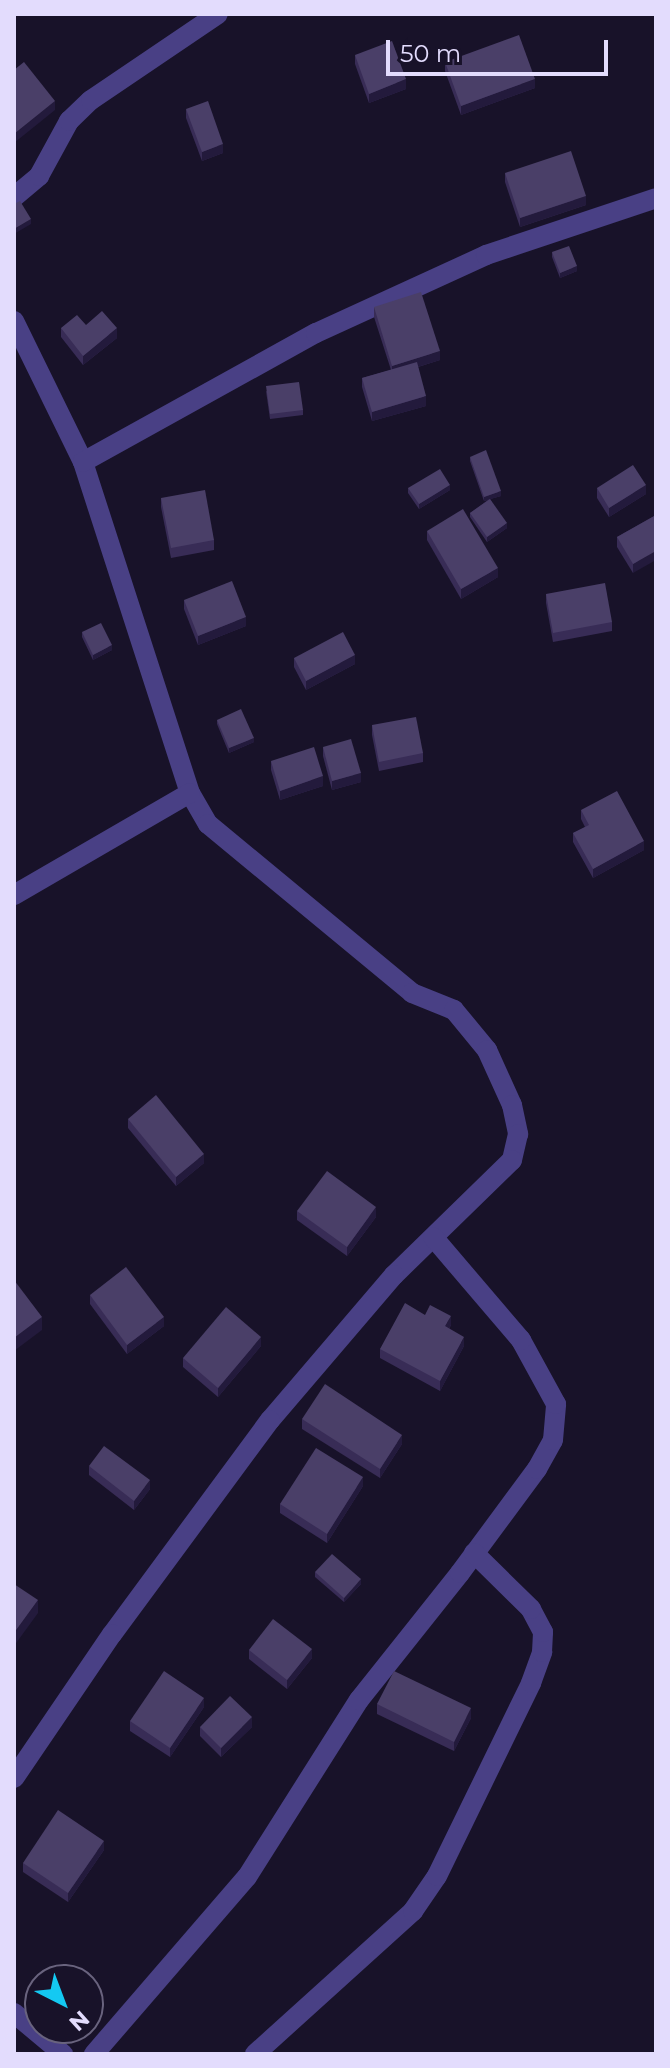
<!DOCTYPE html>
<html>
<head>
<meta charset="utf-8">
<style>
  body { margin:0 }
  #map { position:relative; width:670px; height:2068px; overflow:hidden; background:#181229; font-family:Montserrat,sans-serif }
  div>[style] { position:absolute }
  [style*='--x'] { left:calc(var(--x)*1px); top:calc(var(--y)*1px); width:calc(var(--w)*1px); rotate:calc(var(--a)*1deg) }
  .street>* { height:20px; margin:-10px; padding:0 10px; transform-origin:10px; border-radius:10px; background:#494085 }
  .wall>* { inset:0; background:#382c56 }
  .shaded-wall>* { inset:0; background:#231a3c }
  .building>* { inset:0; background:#4a3f68 }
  span { translate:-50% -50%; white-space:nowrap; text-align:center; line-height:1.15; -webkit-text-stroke:6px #181229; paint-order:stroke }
  .frame { position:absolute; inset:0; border:16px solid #e3dcfd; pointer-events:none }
  .north { position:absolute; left:24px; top:1964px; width:80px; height:80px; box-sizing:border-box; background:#181229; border:2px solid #69637e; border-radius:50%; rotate:138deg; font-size:22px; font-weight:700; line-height:32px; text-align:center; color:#e3dcfd }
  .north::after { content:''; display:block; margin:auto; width:28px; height:36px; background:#14c9f2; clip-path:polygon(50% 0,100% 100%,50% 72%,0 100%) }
  .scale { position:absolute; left:386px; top:40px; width:222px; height:36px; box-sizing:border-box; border:4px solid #e3dcfd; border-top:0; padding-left:10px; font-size:24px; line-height:28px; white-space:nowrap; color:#e3dcfd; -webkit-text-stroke:6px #181229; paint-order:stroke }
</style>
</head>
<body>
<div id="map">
  <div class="street">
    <i style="--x:14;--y:197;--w:33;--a:-40"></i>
    <i style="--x:39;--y:176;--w:63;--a:-61.4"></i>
    <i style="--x:69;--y:121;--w:30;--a:-44"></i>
    <i style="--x:91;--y:100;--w:153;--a:-34.1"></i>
    <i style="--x:14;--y:321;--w:157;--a:63.9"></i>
    <i style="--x:83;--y:462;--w:348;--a:72.1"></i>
    <i style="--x:190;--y:793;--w:36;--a:60"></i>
    <i style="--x:208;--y:824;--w:265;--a:39.6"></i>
    <i style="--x:412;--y:993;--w:45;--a:22"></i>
    <i style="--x:454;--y:1010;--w:52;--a:50.5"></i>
    <i style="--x:487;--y:1050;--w:60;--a:65.6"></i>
    <i style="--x:512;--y:1105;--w:30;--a:78"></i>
    <i style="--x:518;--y:1134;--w:27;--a:103"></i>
    <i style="--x:512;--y:1160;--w:165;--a:135.7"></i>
    <i style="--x:394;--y:1275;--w:191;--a:130.5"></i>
    <i style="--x:270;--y:1420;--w:266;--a:126.4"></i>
    <i style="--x:112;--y:1634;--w:174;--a:124.2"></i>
    <i style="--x:83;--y:462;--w:266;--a:-29"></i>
    <i style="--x:316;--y:333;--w:187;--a:-24.6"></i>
    <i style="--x:486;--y:255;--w:179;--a:-18.5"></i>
    <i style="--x:14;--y:895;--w:203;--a:-30.1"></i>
    <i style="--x:14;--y:2013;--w:64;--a:39.9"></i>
    <i style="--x:94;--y:2054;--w:234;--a:-49.2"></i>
    <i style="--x:247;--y:1877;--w:209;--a:-57.7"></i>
    <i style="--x:359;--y:1700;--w:162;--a:-51.5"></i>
    <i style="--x:460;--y:1573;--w:129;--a:-53.5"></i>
    <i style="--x:537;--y:1469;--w:33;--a:-61"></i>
    <i style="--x:553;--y:1440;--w:36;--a:-85"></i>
    <i style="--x:556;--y:1404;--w:73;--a:-118.7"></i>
    <i style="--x:521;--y:1340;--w:135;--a:-130.5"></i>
    <i style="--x:255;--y:2054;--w:213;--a:-42.1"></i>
    <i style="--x:413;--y:1911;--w:42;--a:-55.6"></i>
    <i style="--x:437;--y:1876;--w:215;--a:-64"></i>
    <i style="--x:531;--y:1683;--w:33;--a:-70"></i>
    <i style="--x:542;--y:1652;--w:20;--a:-87"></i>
    <i style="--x:543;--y:1632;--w:26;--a:-118"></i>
    <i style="--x:531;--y:1609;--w:80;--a:-135.5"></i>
  </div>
  <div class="wall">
    <i style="clip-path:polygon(355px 55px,406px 89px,369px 103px,355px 64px)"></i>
    <i style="clip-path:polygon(445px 62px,535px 88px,461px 115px,445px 71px)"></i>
    <i style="clip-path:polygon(186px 109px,223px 153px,202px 161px,186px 118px)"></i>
    <i style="clip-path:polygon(505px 173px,586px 205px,520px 227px,505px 182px)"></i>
    <i style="clip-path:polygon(552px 252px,577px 271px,560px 278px,552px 257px)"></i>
    <i style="clip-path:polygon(374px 307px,440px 360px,418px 367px,426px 406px,372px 421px,362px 387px,362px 378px,391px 370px,374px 317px)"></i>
    <i style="clip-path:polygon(86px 325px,117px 338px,83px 365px,61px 337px,61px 328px)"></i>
    <i style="clip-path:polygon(266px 391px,303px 410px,303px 415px,270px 419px)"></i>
    <i style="clip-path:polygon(470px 457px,501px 496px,490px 499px,507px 528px,487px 542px,470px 517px,470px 513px,488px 500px,484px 501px,470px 461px)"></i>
    <i style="clip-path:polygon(408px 488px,450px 490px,419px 509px,408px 493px)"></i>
    <i style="clip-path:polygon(597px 488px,646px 494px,609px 517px,597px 498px)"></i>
    <i style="clip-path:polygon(161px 498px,214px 540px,214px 550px,171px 558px,161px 507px)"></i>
    <i style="clip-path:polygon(656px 515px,633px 573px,617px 547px,617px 537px)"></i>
    <i style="clip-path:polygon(427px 531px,498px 577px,461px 599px,427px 540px)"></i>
    <i style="clip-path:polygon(546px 594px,612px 622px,612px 631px,553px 642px,546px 603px)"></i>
    <i style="clip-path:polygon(184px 600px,246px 626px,198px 645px,184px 609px)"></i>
    <i style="clip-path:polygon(82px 632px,112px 650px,93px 660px,82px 637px)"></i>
    <i style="clip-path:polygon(294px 658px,355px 664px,306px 690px,294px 667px)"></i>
    <i style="clip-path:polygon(217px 720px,254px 742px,229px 753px,217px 724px)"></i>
    <i style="clip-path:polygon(372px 725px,423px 753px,423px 762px,379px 771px,372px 735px)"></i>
    <i style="clip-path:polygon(323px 747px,361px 782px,332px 790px,323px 756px)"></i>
    <i style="clip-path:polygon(271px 761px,323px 786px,280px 800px,271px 770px)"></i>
    <i style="clip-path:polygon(581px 810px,644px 850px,593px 878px,573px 842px,573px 833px,585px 827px,581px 819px)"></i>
    <i style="clip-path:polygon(128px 1119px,204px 1163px,176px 1186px,128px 1128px)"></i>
    <i style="clip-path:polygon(297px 1211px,376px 1217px,347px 1256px,297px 1220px)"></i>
    <i style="clip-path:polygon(90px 1295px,164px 1326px,127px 1354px,90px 1304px)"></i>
    <i style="clip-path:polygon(425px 1315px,451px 1325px,449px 1329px,464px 1346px,440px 1391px,380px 1358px,380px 1349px)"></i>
    <i style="clip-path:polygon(261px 1346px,218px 1397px,183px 1367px,183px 1358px)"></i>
    <i style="clip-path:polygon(302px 1419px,402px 1444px,380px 1478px,302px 1429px)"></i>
    <i style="clip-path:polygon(89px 1466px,150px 1489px,134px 1510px,89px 1475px)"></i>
    <i style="clip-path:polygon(363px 1486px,327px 1543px,280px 1513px,280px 1504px)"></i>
    <i style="clip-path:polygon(315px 1572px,361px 1584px,344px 1602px,315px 1577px)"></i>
    <i style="clip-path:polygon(249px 1650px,312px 1658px,287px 1689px,249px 1659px)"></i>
    <i style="clip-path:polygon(377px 1704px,471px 1718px,454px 1751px,377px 1714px)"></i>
    <i style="clip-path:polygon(204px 1707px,170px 1757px,130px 1731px,130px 1721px)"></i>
    <i style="clip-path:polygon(200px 1727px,252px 1727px,221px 1757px,200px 1736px)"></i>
    <i style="clip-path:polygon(104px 1850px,68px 1902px,23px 1872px,23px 1863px)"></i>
  </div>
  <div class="shaded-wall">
    <i style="clip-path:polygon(406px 79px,406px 89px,369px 103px,369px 94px)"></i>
    <i style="clip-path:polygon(535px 79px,535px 88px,461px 115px,461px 106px)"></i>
    <i style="clip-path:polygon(55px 101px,55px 110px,14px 143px,14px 134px)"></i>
    <i style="clip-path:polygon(223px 144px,223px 153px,202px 161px,202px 152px)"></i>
    <i style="clip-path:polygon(586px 196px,586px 205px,520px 227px,520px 218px)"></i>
    <i style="clip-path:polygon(31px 219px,31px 224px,14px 234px,14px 229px)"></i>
    <i style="clip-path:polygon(577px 266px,577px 271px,560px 278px,560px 273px)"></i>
    <i style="clip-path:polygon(117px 328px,117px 338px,83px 365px,83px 356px)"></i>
    <i style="clip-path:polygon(440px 351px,440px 360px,392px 375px,392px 366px)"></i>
    <i style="clip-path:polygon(426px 396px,426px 406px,372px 421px,372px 412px)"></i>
    <i style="clip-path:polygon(450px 485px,450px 490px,419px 509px,419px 504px)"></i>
    <i style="clip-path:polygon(646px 485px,646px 494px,609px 517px,609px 508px)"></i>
    <i style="clip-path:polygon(501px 491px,501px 496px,484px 501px,484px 497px)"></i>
    <i style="clip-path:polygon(507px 523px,507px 528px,487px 542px,487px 537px)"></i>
    <i style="clip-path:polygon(656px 551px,656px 560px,633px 573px,633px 564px)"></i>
    <i style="clip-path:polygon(498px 568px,498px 577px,461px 599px,461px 589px)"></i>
    <i style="clip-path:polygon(246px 617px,246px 626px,198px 645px,198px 636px)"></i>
    <i style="clip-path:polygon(112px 645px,112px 650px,93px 660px,93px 655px)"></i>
    <i style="clip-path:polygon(355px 655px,355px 664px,306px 690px,306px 681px)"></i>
    <i style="clip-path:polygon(254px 738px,254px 742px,229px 753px,229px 748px)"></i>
    <i style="clip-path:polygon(361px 773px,361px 782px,332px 790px,332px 781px)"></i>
    <i style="clip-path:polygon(323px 776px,323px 786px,280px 800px,280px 791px)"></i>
    <i style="clip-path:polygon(644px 841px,644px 850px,593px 878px,593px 869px)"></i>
    <i style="clip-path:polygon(204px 1154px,204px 1163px,176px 1186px,176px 1177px)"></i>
    <i style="clip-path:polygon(376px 1207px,376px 1217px,347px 1256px,347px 1247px)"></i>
    <i style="clip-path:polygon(451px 1316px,451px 1325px,445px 1336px,445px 1326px)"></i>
    <i style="clip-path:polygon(42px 1317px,42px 1330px,14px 1351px,14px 1338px)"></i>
    <i style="clip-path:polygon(164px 1317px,164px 1326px,127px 1354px,127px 1345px)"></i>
    <i style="clip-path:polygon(261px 1337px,261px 1346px,218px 1397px,218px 1388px)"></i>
    <i style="clip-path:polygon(464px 1337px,464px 1346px,440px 1391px,440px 1381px)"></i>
    <i style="clip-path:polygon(402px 1435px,402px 1444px,380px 1478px,380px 1469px)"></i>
    <i style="clip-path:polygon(363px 1477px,363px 1486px,327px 1543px,327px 1534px)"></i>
    <i style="clip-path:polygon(150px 1480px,150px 1489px,134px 1510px,134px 1501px)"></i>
    <i style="clip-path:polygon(361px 1579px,361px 1584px,344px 1602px,344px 1598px)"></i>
    <i style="clip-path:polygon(38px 1600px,38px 1613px,14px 1646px,14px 1633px)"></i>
    <i style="clip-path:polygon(312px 1649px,312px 1658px,287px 1689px,287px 1680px)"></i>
    <i style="clip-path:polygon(204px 1698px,204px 1707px,170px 1757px,170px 1748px)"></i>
    <i style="clip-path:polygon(471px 1708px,471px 1718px,454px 1751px,454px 1742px)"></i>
    <i style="clip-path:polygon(252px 1717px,252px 1727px,221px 1757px,221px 1748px)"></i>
    <i style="clip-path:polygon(104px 1841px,104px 1850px,68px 1902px,68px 1893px)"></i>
  </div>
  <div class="building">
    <i style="clip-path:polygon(519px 35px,535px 79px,461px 106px,445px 62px)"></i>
    <i style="clip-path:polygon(392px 41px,406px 79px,369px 94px,355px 55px)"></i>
    <i style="clip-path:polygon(24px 62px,55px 101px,14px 134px,14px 70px)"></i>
    <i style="clip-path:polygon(208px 101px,223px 144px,202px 152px,186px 109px)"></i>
    <i style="clip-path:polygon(571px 151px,586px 196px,520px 218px,505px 173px)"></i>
    <i style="clip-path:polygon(20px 201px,31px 219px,14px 229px,14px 204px)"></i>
    <i style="clip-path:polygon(569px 246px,577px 266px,560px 273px,552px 252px)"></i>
    <i style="clip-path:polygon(421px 292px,440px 351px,392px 366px,374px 307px)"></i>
    <i style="clip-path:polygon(102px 311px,117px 328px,83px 356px,61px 328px,77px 315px,86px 325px)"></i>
    <i style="clip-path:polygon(417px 362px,426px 396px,372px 412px,362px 378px)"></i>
    <i style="clip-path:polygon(299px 382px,303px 410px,270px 414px,266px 386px)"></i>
    <i style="clip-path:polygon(486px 450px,501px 491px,484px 497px,470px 457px)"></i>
    <i style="clip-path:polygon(633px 465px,646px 485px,609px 508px,597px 488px)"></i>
    <i style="clip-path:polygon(440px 469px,450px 485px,419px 504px,408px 488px)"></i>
    <i style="clip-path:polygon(205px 490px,214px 540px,171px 548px,161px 498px)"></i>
    <i style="clip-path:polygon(490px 499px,507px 523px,487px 537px,470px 513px)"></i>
    <i style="clip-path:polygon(463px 509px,498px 568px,461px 589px,427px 531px)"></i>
    <i style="clip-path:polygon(656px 515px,656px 551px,633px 564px,617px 537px)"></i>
    <i style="clip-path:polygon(232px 581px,246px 617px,198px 636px,184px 600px)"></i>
    <i style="clip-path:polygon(605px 583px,612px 622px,553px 633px,546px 594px)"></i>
    <i style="clip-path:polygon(101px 623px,112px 645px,93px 655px,82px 632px)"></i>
    <i style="clip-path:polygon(343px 632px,355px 655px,306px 681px,294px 658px)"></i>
    <i style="clip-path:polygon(241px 709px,254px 738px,229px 748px,217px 720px)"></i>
    <i style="clip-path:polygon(416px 717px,423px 753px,379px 762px,372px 725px)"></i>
    <i style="clip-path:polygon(351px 739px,361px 773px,332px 781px,323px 747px)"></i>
    <i style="clip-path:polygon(314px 747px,323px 776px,280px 791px,271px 761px)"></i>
    <i style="clip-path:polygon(617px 791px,644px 841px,593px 869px,573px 833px,589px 825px,581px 810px)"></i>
    <i style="clip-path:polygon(156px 1095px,204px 1154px,176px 1177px,128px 1119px)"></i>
    <i style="clip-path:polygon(327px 1171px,376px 1207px,347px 1247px,297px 1211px)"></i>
    <i style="clip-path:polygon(126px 1267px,164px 1317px,127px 1345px,90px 1295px)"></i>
    <i style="clip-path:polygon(14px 1280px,42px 1317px,14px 1338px)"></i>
    <i style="clip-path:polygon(405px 1303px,425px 1315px,430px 1305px,451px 1316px,445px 1326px,464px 1337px,440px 1381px,380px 1349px)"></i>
    <i style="clip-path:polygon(226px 1307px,261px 1337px,218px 1388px,183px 1358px)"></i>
    <i style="clip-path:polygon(325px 1384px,402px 1435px,380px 1469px,302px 1419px)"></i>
    <i style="clip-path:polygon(104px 1446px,150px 1480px,134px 1501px,89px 1466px)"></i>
    <i style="clip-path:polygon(316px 1448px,363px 1477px,327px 1534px,280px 1504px)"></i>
    <i style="clip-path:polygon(332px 1554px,361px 1579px,344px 1598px,315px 1572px)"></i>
    <i style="clip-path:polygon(14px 1584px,38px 1600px,14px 1633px)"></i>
    <i style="clip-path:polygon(273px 1619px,312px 1649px,287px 1680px,249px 1650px)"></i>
    <i style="clip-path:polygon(164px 1671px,204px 1698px,170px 1748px,130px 1721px)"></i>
    <i style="clip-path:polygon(394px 1671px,471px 1708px,454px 1742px,377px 1704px)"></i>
    <i style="clip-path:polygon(230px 1696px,252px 1717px,221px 1748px,200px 1727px)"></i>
    <i style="clip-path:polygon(58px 1810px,104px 1841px,68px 1893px,23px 1863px)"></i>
  </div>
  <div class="frame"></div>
  <div class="north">N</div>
  <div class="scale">50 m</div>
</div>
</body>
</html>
